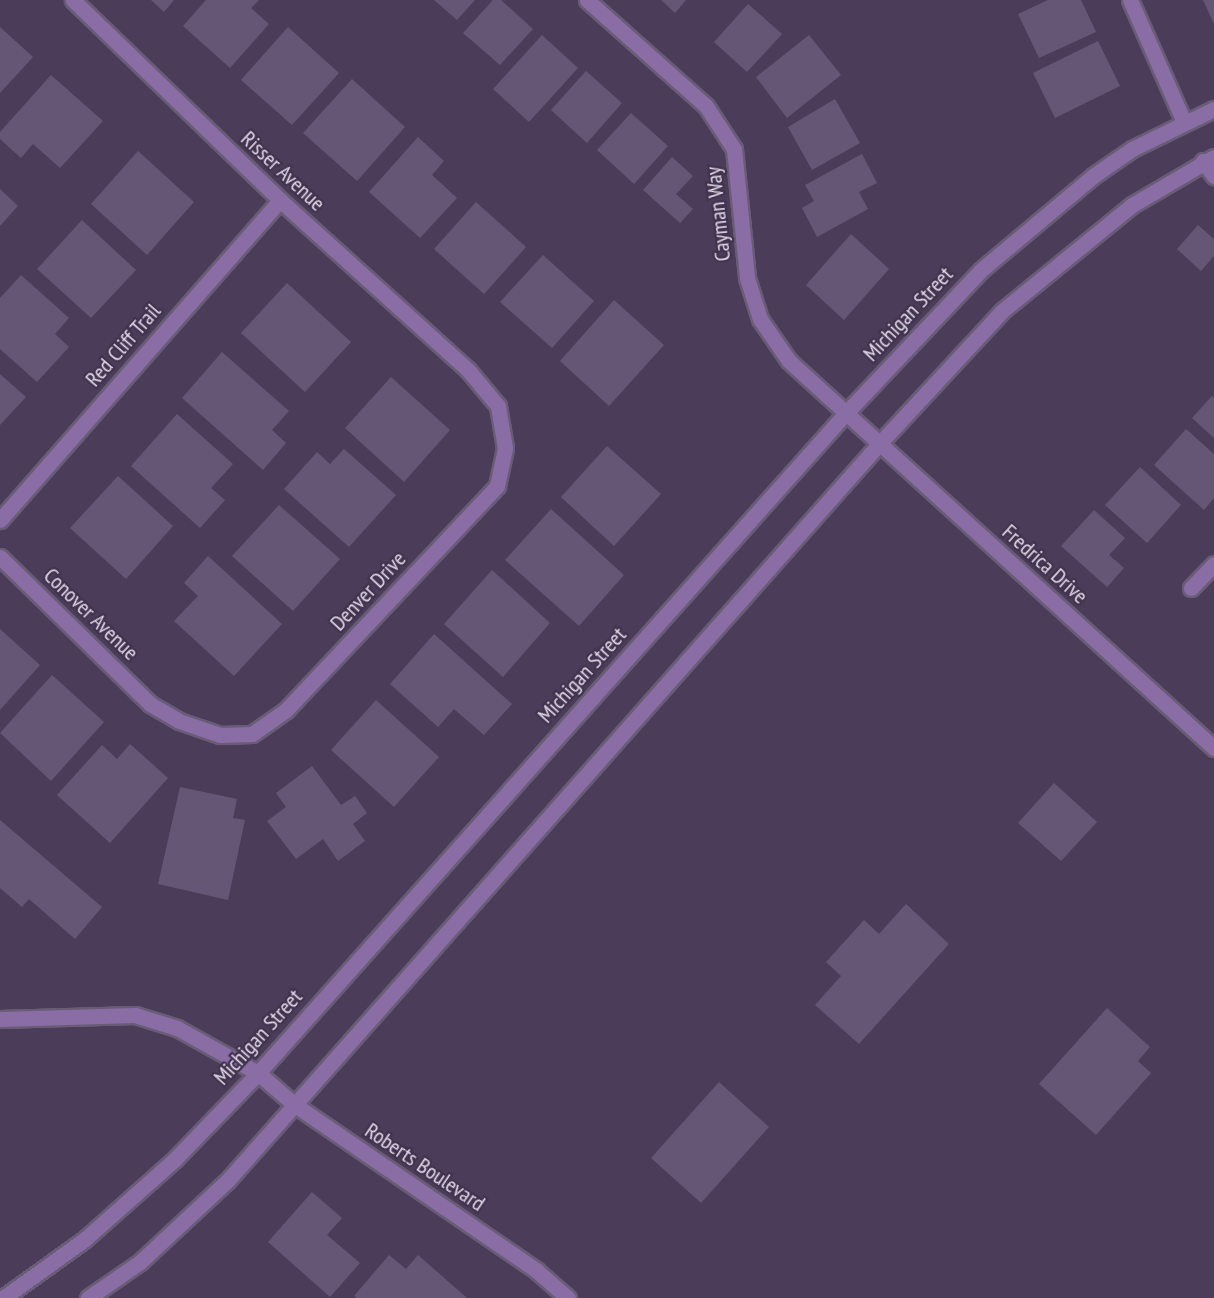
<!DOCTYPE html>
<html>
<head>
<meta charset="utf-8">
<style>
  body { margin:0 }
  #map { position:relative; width:1214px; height:1298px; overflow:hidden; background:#4b3d59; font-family:"PT Sans Narrow",sans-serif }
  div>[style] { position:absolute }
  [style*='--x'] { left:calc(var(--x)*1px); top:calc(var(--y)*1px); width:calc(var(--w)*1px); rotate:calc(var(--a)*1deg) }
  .building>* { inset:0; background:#665675 }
  .roads { filter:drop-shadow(2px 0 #695c76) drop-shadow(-2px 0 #695c76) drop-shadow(0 2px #695c76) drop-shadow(0 -2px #695c76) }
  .minor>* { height:15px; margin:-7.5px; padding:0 7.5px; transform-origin:7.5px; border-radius:7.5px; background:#8b6da6 }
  span { translate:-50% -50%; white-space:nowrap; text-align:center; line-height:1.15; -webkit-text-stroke:4.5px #41324e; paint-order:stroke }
  .street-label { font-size:22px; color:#e0d8e9 }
</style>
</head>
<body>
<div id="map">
  <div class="building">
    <i style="clip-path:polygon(151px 0,174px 0,164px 12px)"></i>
    <i style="clip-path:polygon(206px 0,259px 0,251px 8px,269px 24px,230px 68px,183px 26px)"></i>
    <i style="clip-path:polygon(434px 0,475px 0,457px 20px)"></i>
    <i style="clip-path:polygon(493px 0,501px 0,533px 29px,500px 65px,463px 33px)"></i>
    <i style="clip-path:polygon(661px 0,686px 0,675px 13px)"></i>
    <i style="clip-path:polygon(1048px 0,1081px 0,1096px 32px,1039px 58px,1018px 14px)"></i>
    <i style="clip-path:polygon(1203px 0,1214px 0,1214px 24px)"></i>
    <i style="clip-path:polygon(748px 4px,782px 34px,747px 72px,714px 42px)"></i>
    <i style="clip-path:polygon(0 27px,33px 57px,0 93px)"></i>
    <i style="clip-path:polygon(288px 27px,339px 73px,292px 125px,241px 80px)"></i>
    <i style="clip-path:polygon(542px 35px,578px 68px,529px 122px,493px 89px)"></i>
    <i style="clip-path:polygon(809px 35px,841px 75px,787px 118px,756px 77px)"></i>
    <i style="clip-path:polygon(1098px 41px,1120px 86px,1055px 118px,1033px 73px)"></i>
    <i style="clip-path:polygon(586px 71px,622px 103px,587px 143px,551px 110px)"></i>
    <i style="clip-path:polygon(51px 75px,103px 121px,60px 168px,33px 144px,21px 158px,0 139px,0 132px)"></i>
    <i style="clip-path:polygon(352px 79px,405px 127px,357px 181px,303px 133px)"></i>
    <i style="clip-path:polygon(835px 99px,860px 143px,812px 170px,788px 127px)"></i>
    <i style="clip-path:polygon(631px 113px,668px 146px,634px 184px,597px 150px)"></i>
    <i style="clip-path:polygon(418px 137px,444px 161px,432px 175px,457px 198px,420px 238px,369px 192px)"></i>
    <i style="clip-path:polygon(138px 151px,194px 202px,147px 255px,91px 204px)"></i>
    <i style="clip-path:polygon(862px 154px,877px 183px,859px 192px,868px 209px,817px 237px,802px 208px,814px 201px,805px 185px)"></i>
    <i style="clip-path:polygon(672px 157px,693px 176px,676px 194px,693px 209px,680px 223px,643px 190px)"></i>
    <i style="clip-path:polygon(0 189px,18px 206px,0 226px)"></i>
    <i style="clip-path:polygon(476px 202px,526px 247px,484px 294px,434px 249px)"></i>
    <i style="clip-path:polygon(82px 220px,136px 270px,91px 318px,37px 269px)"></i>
    <i style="clip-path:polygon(1198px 225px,1214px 239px,1214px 256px,1201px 271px,1177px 249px)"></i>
    <i style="clip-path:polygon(851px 234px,889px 269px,844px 320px,806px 285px)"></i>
    <i style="clip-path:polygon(543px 255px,594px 301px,552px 348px,500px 302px)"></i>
    <i style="clip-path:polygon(21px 275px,69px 318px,55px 334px,69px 347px,37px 382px,0 349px,0 298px)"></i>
    <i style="clip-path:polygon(287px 283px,351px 342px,305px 392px,241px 333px)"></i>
    <i style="clip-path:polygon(614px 300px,664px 345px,609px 406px,560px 361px)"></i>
    <i style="clip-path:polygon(222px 352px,289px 411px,272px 430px,286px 443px,263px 470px,182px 398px)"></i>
    <i style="clip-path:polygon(0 374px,26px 397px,0 425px)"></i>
    <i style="clip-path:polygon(391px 377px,450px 430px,404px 482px,345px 428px)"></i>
    <i style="clip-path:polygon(1212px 396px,1214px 398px,1214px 438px,1192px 418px)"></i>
    <i style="clip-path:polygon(177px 414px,233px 464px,211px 488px,225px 500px,200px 528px,131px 466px)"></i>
    <i style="clip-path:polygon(1186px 429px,1214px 454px,1214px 498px,1204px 510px,1154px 465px)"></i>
    <i style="clip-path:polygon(607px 446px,661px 494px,614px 546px,561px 497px)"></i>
    <i style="clip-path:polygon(344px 449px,396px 495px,349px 547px,284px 489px,317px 452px,330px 464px)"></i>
    <i style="clip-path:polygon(1140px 467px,1181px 505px,1147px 543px,1105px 505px)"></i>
    <i style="clip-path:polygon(118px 476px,173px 526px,126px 579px,70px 528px)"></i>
    <i style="clip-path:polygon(279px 505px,340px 559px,293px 611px,232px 556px)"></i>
    <i style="clip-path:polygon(551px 509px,624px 575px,579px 626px,505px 560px)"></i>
    <i style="clip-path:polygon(1094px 510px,1125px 538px,1109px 555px,1124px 568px,1107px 587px,1061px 546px)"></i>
    <i style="clip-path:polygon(208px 556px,282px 624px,234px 676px,174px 621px,198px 596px,184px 583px)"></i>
    <i style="clip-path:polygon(492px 570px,550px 623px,503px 677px,444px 624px)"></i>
    <i style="clip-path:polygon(0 629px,40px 665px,0 710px)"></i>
    <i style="clip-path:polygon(434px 634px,512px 704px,484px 735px,454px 709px,438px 727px,390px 684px)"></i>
    <i style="clip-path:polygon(52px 675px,104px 722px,51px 781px,0 733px)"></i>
    <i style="clip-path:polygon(376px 700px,439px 757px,394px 807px,331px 750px)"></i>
    <i style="clip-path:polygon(130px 744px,168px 778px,110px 843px,57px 795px,102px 745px,117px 759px)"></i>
    <i style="clip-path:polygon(312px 766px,341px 805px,355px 796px,367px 813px,353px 824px,365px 841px,338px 861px,323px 839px,296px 859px,267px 821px,286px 807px,276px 793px)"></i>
    <i style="clip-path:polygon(1054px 783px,1097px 822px,1061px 861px,1018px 823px)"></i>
    <i style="clip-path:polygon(180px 787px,237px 799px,233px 818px,245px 820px,228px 900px,158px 884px)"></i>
    <i style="clip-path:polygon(0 820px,102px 907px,75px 939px,29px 899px,22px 907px,0 888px)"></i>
    <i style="clip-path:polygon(906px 904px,949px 944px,859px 1044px,815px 1005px,841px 976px,826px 962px,864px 920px,879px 934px)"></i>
    <i style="clip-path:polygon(1107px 1008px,1150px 1047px,1138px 1061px,1151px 1073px,1096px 1135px,1039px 1084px)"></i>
    <i style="clip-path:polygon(719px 1082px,769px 1127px,701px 1203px,651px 1158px)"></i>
    <i style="clip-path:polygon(312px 1192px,342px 1218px,327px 1235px,360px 1263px,330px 1297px,268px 1242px)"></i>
    <i style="clip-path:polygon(389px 1255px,406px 1269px,418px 1255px,467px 1298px,357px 1298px,354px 1296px)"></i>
  </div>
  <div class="roads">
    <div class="minor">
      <i style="--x:587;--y:0;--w:159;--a:41.7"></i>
      <i style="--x:706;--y:106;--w:51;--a:56.9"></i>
      <i style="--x:734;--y:149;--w:130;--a:84.2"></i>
      <i style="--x:747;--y:278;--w:43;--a:72.4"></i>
      <i style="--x:760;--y:319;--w:51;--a:55.4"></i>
      <i style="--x:789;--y:361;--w:575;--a:42.32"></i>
      <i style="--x:1130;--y:0;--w:133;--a:66.1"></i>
      <i style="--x:1203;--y:161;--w:19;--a:54"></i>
      <i style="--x:0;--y:520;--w:425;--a:-48.8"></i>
      <i style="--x:0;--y:557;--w:210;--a:44.4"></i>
      <i style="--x:150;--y:704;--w:34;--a:30"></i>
      <i style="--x:179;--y:721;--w:43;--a:18.9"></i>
      <i style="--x:220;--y:735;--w:32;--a:-2"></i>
      <i style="--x:252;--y:734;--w:42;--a:-35.2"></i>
      <i style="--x:286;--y:710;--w:308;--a:-46.7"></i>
      <i style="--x:497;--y:486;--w:39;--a:-78"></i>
      <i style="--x:505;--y:448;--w:43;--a:-99.5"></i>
      <i style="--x:498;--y:406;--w:47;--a:-129.8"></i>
      <i style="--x:468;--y:370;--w:253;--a:-137.9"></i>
      <i style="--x:280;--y:200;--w:288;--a:-136"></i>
      <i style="--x:1191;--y:588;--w:33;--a:-46"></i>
      <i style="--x:0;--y:1019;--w:135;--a:-1.7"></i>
      <i style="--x:135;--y:1015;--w:44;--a:17.2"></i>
      <i style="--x:177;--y:1028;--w:93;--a:29.1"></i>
      <i style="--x:258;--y:1073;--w:49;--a:40.9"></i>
      <i style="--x:295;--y:1105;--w:293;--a:34.4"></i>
      <i style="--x:537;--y:1271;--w:41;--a:41.1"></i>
      <i style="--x:3;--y:1298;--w:101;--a:-35.7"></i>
      <i style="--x:85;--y:1239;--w:120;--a:-41.6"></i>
      <i style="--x:175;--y:1159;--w:120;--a:-46"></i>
      <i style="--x:258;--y:1073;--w:883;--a:-48.31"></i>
      <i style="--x:845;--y:414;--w:198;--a:-46.6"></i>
      <i style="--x:981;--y:270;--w:146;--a:-40"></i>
      <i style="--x:1093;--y:176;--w:47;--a:-34.7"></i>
      <i style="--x:1132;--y:149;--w:91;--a:-26"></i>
      <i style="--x:88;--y:1298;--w:63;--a:-34.7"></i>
      <i style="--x:140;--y:1262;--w:120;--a:-43"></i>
      <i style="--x:228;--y:1180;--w:983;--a:-48.51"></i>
      <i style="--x:879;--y:444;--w:181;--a:-47.2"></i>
      <i style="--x:1002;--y:311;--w:168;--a:-39.2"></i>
      <i style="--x:1132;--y:205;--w:95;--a:-30.3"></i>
    </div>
  </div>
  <div class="street-label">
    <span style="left:283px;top:171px;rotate:43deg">Risser Avenue</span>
    <span style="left:718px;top:214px;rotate:-96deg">Cayman Way</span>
    <span style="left:908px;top:314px;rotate:-47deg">Michigan Street</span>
    <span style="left:123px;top:345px;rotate:-49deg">Red Cliff Trail</span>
    <span style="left:1045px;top:564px;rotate:42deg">Fredrica Drive</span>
    <span style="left:368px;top:591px;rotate:-47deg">Denver Drive</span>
    <span style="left:91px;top:614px;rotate:44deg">Conover Avenue</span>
    <span style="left:582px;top:675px;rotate:-48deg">Michigan Street</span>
    <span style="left:258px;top:1037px;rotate:-48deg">Michigan Street</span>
    <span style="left:425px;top:1167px;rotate:34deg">Roberts Boulevard</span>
  </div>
</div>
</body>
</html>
